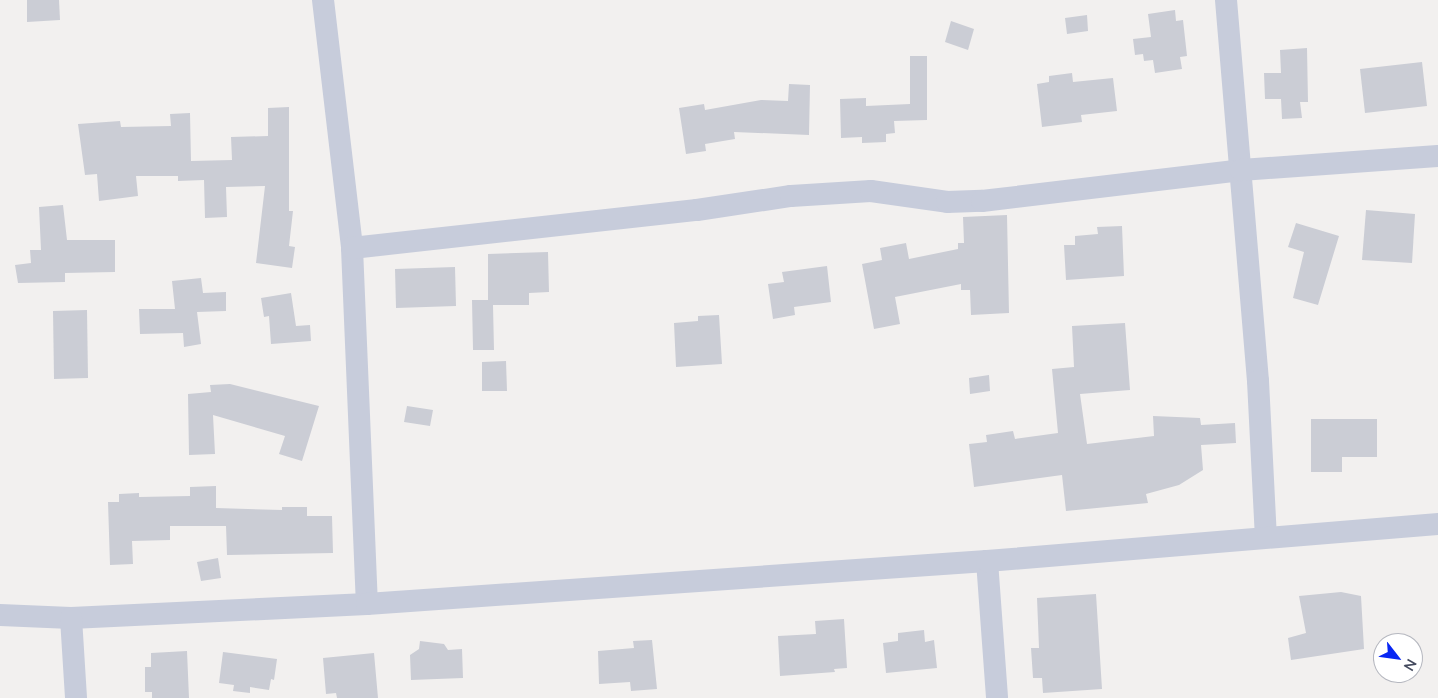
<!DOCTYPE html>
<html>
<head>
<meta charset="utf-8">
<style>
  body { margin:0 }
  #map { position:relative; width:1438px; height:698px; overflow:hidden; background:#f2f0ef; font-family:Lato,sans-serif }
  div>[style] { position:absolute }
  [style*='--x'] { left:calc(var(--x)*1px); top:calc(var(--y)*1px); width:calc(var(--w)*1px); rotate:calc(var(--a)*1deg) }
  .building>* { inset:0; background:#cbcdd5 }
  .street>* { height:22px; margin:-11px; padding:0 11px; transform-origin:11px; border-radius:11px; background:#c7ccdb }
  span { translate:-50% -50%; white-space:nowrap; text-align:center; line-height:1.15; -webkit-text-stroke:5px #fff; paint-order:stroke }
  .north { position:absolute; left:1373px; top:633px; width:50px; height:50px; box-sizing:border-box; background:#fff; border:1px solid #b5b7bf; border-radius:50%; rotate:120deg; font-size:14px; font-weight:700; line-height:20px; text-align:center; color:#454b5f }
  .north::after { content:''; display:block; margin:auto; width:18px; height:22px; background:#0826f3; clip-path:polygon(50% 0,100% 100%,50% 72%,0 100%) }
</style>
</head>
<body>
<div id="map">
  <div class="building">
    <i style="clip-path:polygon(27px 0,59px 0,60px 20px,27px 22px)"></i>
    <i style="clip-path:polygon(1175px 10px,1176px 21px,1183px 20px,1187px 56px,1180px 57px,1182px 69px,1155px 73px,1153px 60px,1144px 61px,1143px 54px,1135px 55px,1133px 39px,1151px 37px,1148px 14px)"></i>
    <i style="clip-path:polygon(1087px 15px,1088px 31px,1067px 34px,1065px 18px)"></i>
    <i style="clip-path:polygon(951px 21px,974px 29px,968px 50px,945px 42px)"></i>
    <i style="clip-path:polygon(1307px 48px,1308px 102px,1300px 102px,1302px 118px,1282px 119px,1281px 99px,1265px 99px,1264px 73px,1281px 73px,1280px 50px)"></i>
    <i style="clip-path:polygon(910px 56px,927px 56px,927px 120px,894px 121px,895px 133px,886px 134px,886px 142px,862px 143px,862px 137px,841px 138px,840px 99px,866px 98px,866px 106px,910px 104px)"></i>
    <i style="clip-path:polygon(1422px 62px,1427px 106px,1365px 113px,1360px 69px)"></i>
    <i style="clip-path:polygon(1072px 73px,1073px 82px,1113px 78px,1117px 111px,1081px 115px,1082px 122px,1042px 127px,1037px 84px,1049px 82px,1049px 76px)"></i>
    <i style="clip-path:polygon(789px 84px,810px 85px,809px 135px,734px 132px,735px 139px,705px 144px,706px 151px,686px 154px,679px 108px,704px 104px,705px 110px,761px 100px,788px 101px)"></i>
    <i style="clip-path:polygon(289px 107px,289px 211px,293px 211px,289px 246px,295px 247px,292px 268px,256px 263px,265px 186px,226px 187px,227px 217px,205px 218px,204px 180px,178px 181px,178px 176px,136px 176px,138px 196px,99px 201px,97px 174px,85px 175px,78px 124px,120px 121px,121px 127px,171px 126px,170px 114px,190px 113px,191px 161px,232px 160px,231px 137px,268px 136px,268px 108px)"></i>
    <i style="clip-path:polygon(63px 205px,67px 240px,115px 240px,115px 272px,65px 273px,65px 282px,18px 283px,15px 265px,31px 263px,30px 250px,41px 250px,39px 207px)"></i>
    <i style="clip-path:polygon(1366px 210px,1415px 214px,1412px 263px,1362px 260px)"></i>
    <i style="clip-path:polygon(1007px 215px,1009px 313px,971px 315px,970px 290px,961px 290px,961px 284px,895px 297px,900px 324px,874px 329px,862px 264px,882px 260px,880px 248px,906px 243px,909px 259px,958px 249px,958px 243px,964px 243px,963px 217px)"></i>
    <i style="clip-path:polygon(1296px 223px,1339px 236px,1318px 305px,1293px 298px,1304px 252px,1288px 247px)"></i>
    <i style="clip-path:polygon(1122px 226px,1124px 276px,1066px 280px,1064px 245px,1075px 245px,1075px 236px,1098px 234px,1097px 227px)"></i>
    <i style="clip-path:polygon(548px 252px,549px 292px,529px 293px,529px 305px,493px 305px,494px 350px,473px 350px,472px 300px,488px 300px,488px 254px)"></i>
    <i style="clip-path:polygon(827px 266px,831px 302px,794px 307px,795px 315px,773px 319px,768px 284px,784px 282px,782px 272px)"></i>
    <i style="clip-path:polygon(455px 267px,456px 306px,396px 308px,395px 269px)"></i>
    <i style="clip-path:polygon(201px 278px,203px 293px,226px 292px,226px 311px,197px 312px,201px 344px,184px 347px,183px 333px,140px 334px,139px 309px,175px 309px,172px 281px)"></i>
    <i style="clip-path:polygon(291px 293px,296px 326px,310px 325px,311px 341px,271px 344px,269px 316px,264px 317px,261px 298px)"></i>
    <i style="clip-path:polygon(87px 310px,88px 378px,54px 379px,53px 311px)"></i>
    <i style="clip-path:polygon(719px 315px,722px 364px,676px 367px,674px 323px,698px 321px,698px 316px)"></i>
    <i style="clip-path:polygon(1125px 323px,1130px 390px,1080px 394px,1087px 444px,1154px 436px,1153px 416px,1200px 418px,1201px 425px,1235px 423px,1236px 443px,1201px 445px,1203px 470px,1179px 485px,1146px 494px,1148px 503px,1066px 511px,1062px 475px,974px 487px,969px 444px,987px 442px,986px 435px,1013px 431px,1015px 439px,1058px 433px,1052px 369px,1074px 367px,1072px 326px)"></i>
    <i style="clip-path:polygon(506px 361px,507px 391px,482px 391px,482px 362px)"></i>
    <i style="clip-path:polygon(989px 375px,990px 391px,970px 394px,969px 378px)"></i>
    <i style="clip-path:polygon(230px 384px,319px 406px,302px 461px,279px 454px,285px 436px,213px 415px,215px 454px,189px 455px,188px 394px,211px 392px,210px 385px)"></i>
    <i style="clip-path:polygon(407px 406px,433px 410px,430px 426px,404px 422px)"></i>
    <i style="clip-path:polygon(1311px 419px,1377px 419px,1377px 457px,1342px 457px,1342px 472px,1311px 472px)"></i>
    <i style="clip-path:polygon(216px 486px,216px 508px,282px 510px,282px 507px,307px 507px,307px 516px,332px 516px,333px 553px,227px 555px,226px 526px,170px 526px,170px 540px,132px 541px,133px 564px,110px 565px,108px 502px,119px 502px,119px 494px,139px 493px,139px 497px,190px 496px,190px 487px)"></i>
    <i style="clip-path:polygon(218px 558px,221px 578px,201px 581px,197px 562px)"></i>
    <i style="clip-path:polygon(1341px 592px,1361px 596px,1364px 649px,1291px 660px,1288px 638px,1306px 633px,1299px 596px)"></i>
    <i style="clip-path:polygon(1096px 594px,1102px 689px,1043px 693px,1042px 678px,1033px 678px,1031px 648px,1039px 648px,1037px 598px)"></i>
    <i style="clip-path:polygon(844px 619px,847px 668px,834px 669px,835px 672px,780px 676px,778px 636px,816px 634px,815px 621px)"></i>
    <i style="clip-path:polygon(924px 630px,925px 642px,934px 640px,937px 668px,886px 673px,883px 643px,898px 641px,898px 633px)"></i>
    <i style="clip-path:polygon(652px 640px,657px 689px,631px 691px,630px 682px,599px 684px,598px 651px,634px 648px,633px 641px)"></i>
    <i style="clip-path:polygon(420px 641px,444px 644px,448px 650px,462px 649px,463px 678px,411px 680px,410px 655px,419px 649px)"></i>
    <i style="clip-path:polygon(187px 651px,189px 698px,152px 698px,152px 692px,145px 692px,145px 667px,151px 667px,151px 653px)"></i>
    <i style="clip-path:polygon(223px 652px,277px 659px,274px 680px,271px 679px,269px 690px,250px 687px,250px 693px,233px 691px,234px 685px,219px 683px)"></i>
    <i style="clip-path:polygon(374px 653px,378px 698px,337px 698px,336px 693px,326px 694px,323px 658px)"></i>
  </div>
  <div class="street">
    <i style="--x:323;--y:0;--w:250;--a:83.3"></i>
    <i style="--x:352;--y:248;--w:356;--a:87.6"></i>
    <i style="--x:1226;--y:0;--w:382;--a:85.2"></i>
    <i style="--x:1258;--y:381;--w:156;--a:87.1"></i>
    <i style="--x:352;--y:248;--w:347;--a:-6.3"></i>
    <i style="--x:697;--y:210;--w:95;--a:-8.5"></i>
    <i style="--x:791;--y:196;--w:80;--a:-3.6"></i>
    <i style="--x:871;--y:191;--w:77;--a:8.2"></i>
    <i style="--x:947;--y:202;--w:35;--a:-2"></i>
    <i style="--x:982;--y:201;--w:261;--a:-6.8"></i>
    <i style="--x:1241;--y:170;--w:197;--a:-4.1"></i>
    <i style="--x:987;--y:561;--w:137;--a:85.8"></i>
    <i style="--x:0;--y:615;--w:71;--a:2.4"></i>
    <i style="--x:71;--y:618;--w:296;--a:-2.7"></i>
    <i style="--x:367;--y:604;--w:621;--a:-3.97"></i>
    <i style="--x:987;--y:561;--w:453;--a:-4.7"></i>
    <i style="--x:71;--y:618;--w:80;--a:86.4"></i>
  </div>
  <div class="north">N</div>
</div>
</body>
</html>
